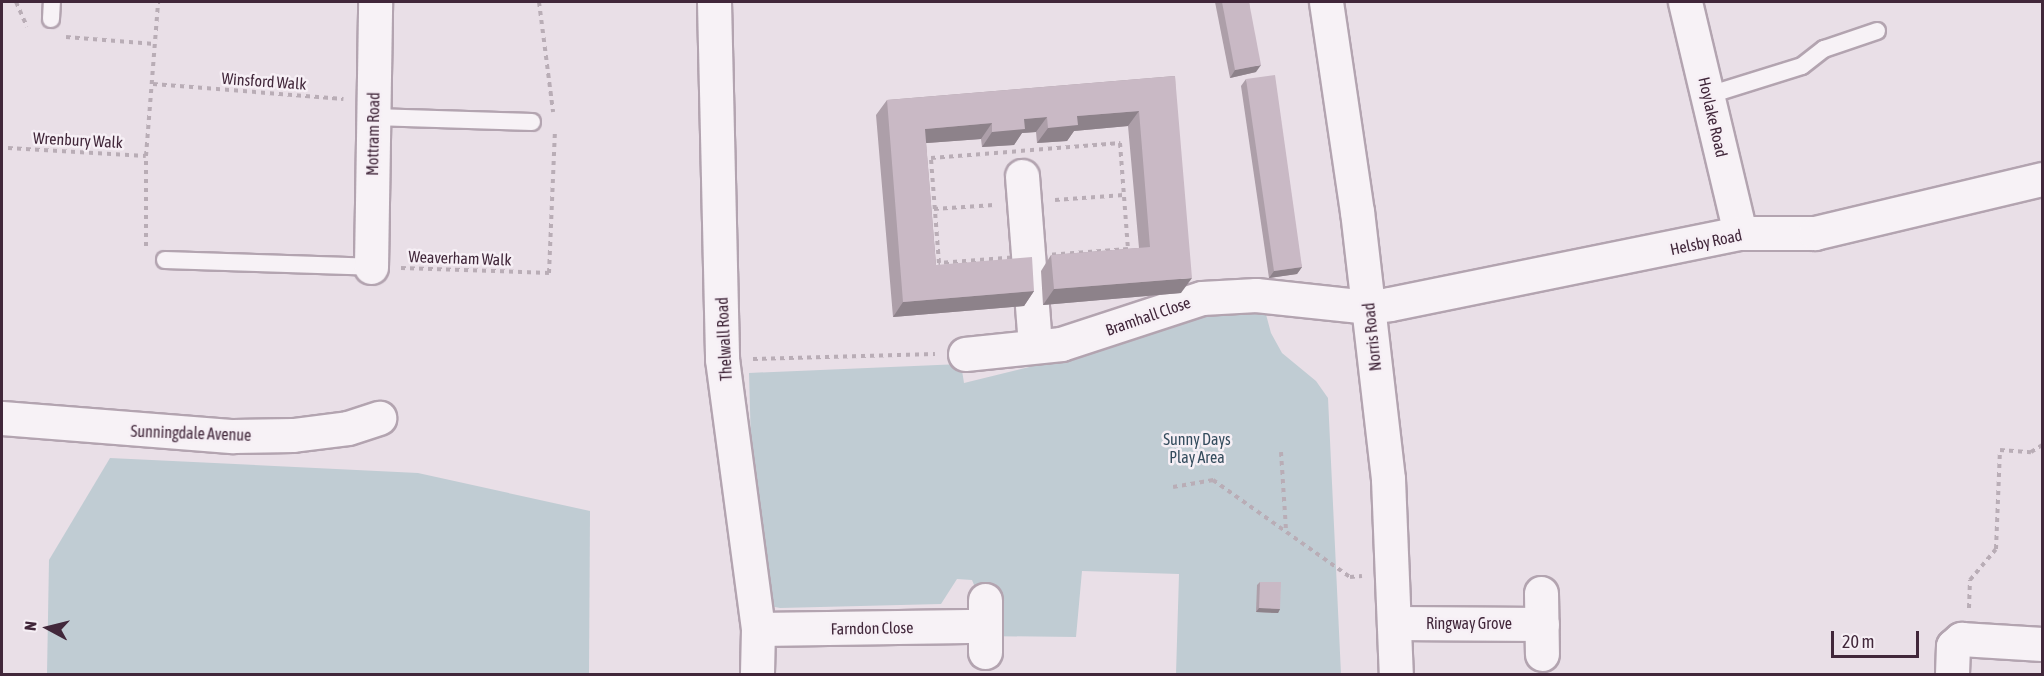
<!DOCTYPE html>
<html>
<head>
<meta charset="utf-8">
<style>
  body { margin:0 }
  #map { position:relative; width:2044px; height:676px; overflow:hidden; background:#e9dfe7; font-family:"Asap Condensed",sans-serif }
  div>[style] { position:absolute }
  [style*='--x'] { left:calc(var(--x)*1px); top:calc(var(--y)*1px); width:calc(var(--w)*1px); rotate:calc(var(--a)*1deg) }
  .green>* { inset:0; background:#c0ccd3 }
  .path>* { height:4px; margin-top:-2px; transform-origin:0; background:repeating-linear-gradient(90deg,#b9adb6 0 4.5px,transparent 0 9px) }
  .roads { filter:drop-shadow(2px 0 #b3a4b0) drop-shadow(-2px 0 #b3a4b0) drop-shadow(0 2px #b3a4b0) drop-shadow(0 -2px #b3a4b0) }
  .service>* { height:16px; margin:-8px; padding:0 8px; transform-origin:8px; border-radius:8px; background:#f7f2f6 }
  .minor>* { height:33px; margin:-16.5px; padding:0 16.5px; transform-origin:16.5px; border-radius:16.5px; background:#f7f2f6 }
  .tertiary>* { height:33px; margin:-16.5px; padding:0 16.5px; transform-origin:16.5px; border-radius:16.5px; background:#f7f2f6 }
  .wall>* { inset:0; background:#ad9fa9 }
  .shaded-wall>* { inset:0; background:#8d828a }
  .building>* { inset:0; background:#c9b9c5 }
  span { translate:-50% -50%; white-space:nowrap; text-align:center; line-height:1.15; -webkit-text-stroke:5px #f6eff5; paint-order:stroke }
  .street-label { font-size:16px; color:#41273a }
  .park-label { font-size:16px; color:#344c5d }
  .frame { position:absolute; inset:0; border:3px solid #41273a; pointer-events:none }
  .north { position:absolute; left:18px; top:598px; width:60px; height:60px; -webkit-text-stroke:4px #f6eff5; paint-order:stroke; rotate:277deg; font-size:16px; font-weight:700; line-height:24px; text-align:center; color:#41273a }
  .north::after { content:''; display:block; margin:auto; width:21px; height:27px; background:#41273a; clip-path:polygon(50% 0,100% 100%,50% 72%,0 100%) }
  .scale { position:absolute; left:1831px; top:631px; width:88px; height:27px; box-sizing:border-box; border:3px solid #41273a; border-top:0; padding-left:8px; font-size:18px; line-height:21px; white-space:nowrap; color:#41273a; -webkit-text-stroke:4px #f6eff5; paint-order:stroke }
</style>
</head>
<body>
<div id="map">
  <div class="green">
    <i style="clip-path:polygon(1264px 307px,1271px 333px,1282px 353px,1316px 381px,1328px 398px,1341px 674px,1176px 674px,1179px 574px,1082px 571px,1076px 637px,981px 636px,979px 597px,972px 580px,957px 579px,941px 604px,780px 608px,770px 606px,755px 589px,749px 373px,961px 364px,964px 383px,1103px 349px,1170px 322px)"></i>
    <i style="clip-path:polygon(110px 458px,418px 473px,590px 511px,589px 674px,47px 674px,49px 560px)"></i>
  </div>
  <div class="path">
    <i style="--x:16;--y:2;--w:27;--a:66"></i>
    <i style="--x:539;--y:2;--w:111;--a:82.7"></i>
    <i style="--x:66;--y:37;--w:89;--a:4.5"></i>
    <i style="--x:153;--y:84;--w:191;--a:4.5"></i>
    <i style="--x:1120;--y:143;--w:106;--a:85.7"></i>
    <i style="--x:1128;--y:249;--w:190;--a:175.8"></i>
    <i style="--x:939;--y:263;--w:105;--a:-94.4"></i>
    <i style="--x:931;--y:158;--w:190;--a:-4.5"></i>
    <i style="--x:8;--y:148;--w:138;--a:3.3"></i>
    <i style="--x:1055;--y:200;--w:69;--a:-4.1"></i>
    <i style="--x:934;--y:209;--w:60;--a:-3.8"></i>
    <i style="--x:146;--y:246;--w:90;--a:-90"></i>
    <i style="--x:146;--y:156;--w:154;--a:-85.5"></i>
    <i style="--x:401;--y:268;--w:148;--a:1.9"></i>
    <i style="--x:549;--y:273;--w:144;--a:-87.6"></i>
    <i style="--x:753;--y:359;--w:182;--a:-1.6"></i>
    <i style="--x:1281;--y:452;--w:77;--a:86.3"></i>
    <i style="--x:1173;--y:487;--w:41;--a:-9.9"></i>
    <i style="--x:1213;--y:480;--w:168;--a:35.3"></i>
    <i style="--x:1350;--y:577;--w:12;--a:-5"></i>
    <i style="--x:1969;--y:608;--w:28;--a:-88"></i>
    <i style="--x:1970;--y:580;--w:40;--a:-50"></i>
    <i style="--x:1996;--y:549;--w:99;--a:-87.7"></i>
    <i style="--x:2000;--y:450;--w:31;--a:4"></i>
    <i style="--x:2031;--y:452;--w:13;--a:-32"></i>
  </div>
  <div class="roads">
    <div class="service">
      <i style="--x:51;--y:19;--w:17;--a:-87"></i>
      <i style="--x:1709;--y:95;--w:97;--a:-17.3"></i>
      <i style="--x:1802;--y:66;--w:28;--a:-38"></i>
      <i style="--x:1824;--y:49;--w:56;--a:-18.8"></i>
      <i style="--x:373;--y:117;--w:159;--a:1.8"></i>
      <i style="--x:165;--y:260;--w:206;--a:1.9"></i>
    </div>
    <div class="minor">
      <i style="--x:714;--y:2;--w:357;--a:88.7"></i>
      <i style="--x:722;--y:359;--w:272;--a:82.4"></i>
      <i style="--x:758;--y:629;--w:45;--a:91.3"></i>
      <i style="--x:1685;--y:2;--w:237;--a:76.6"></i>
      <i style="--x:1022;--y:176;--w:170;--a:85.6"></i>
      <i style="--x:371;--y:267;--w:265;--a:-89.1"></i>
      <i style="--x:965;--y:354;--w:97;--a:-5.9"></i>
      <i style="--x:1061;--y:344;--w:148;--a:-18.1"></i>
      <i style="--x:1202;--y:298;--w:54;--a:-3.2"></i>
      <i style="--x:1256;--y:295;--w:114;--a:6.1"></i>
      <i style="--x:1369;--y:307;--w:21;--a:-8"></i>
      <i style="--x:1390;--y:304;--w:357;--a:-11.5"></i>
      <i style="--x:1740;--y:233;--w:75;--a:0"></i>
      <i style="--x:1815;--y:233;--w:233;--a:-13.4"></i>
      <i style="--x:2;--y:418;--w:232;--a:4.5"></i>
      <i style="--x:233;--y:436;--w:60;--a:-1"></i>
      <i style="--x:293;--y:435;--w:55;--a:-7.3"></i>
      <i style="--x:348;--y:428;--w:33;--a:-18"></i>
      <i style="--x:1541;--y:593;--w:61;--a:89.1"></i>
      <i style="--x:985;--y:600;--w:52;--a:90"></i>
      <i style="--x:1396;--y:623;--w:146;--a:0.4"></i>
      <i style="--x:758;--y:629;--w:227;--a:-0.8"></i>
      <i style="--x:1952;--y:674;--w:28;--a:-88"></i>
      <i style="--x:1953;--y:646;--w:11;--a:-41"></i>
      <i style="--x:1961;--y:639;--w:81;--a:3.5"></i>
    </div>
    <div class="tertiary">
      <i style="--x:1326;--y:2;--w:211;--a:81.6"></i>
      <i style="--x:1357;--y:211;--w:270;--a:83.4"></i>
      <i style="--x:1388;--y:479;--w:195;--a:87.7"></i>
    </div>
  </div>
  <div class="wall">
    <i style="clip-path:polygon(1215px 2px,1249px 2px,1256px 72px,1230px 78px)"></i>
    <i style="clip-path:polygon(1175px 76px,1181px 293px,1043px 305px,1041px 271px,1051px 255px,1139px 248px,1128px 126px,1074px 131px,1067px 141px,1037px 143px,1036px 132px,1022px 133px,1014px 145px,982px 147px,981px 139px,926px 143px,936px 265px,1034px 291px,1024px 306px,893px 317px,876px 115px,887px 100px)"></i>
    <i style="clip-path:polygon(1246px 79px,1302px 267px,1297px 274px,1269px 278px,1241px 86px)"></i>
    <i style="clip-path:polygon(1260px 582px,1280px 609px,1278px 613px,1256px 612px,1257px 585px)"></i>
  </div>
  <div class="shaded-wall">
    <i style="clip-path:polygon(1261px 65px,1256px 72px,1230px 78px,1235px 70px)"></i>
    <i style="clip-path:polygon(1139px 111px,1128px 126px,1074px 131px,1067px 141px,1037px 143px,1048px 128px,1077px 116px)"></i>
    <i style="clip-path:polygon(1047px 117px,1036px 132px,1022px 133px,1014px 145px,982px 147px,992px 132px,1024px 119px)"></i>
    <i style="clip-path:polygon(992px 123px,981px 139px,914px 144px,925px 129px)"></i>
    <i style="clip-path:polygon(1302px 267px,1297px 274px,1269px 278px,1274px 271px)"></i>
    <i style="clip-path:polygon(1192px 278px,1181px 293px,1043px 305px,1054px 289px)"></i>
    <i style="clip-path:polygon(1034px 291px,1024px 306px,893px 317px,903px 302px)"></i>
    <i style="clip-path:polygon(1259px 608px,1280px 609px,1278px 613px,1256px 612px)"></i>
  </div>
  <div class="building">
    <i style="clip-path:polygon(1222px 2px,1249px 2px,1261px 65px,1235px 70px)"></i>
    <i style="clip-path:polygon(1275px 75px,1302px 267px,1274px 271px,1246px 79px)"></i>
    <i style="clip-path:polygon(1175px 76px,1192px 278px,1054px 289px,1051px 255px,1150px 247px,1139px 111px,1077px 116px,1078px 125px,1048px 128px,1047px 117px,1024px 119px,1025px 129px,992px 132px,992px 123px,925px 129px,936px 265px,1032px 257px,1034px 291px,903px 302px,887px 100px)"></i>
    <i style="clip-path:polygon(1260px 582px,1281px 582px,1280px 609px,1259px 608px)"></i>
  </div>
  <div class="street-label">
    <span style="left:264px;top:81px;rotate:4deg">Winsford Walk</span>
    <span style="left:1713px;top:117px;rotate:77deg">Hoylake Road</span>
    <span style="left:373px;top:134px;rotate:-89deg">Mottram Road</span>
    <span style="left:78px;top:140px;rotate:3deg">Wrenbury Walk</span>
    <span style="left:1706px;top:242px;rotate:-12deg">Helsby Road</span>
    <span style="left:460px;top:258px;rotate:2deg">Weaverham Walk</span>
    <span style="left:1148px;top:316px;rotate:-19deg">Bramhall Close</span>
    <span style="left:1372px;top:337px;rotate:-96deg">Norris Road</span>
    <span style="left:724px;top:339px;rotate:-93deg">Thelwall Road</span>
    <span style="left:191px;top:433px;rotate:2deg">Sunningdale Avenue</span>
    <span style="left:1469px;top:623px">Ringway Grove</span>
    <span style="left:872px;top:628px;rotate:-1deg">Farndon Close</span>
  </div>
  <div class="park-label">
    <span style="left:1197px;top:448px">Sunny Days<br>Play Area</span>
  </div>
  <div class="frame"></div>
  <div class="north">N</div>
  <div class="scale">20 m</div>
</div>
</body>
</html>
